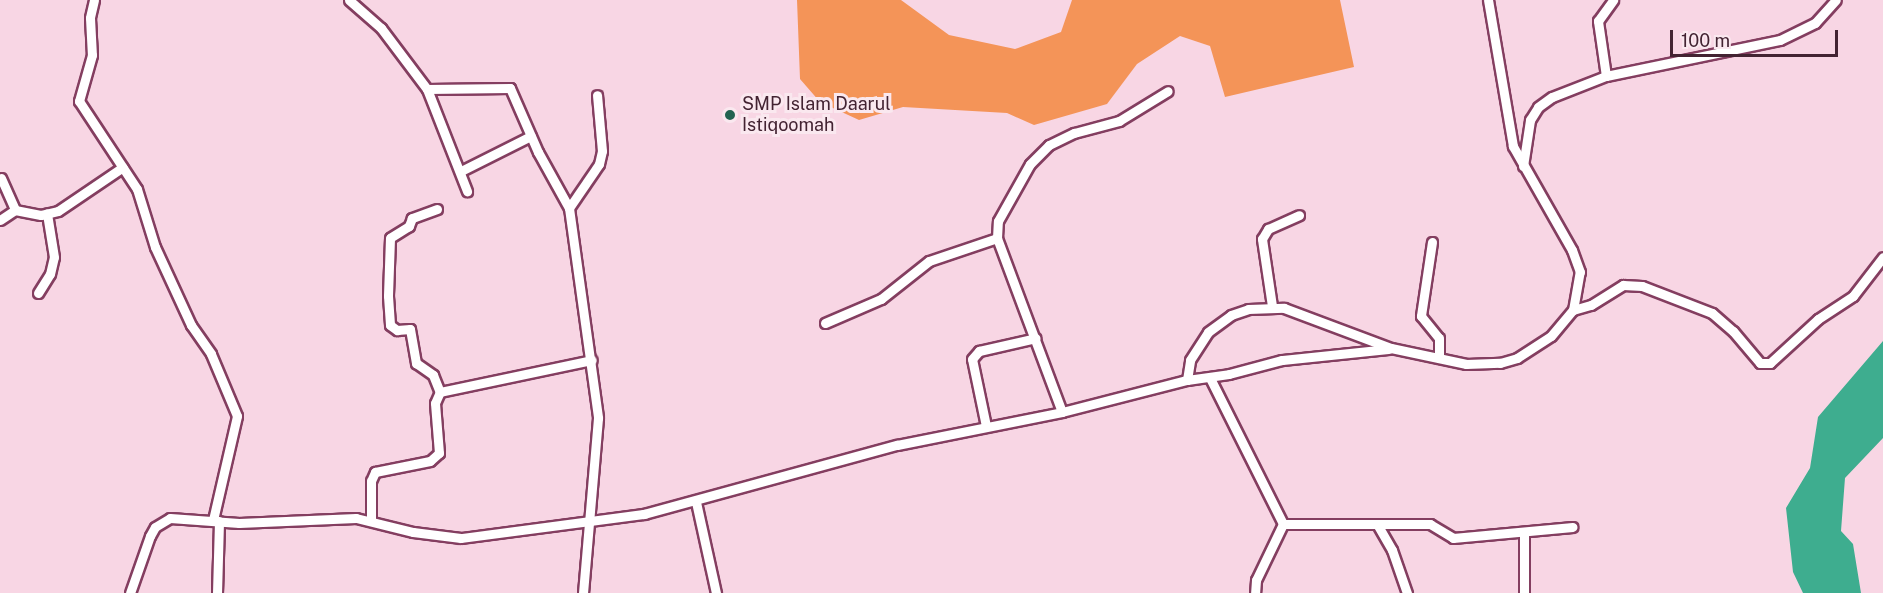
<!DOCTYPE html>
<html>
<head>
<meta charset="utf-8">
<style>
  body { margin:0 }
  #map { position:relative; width:1883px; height:593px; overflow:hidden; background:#f8d6e4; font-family:"Public Sans",sans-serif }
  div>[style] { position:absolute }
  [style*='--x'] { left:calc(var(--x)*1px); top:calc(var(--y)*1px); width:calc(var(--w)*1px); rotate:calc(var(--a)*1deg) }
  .forest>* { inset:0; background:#f49458 }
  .water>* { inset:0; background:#3ead8f }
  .roads { filter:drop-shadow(2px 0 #843e60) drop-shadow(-2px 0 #843e60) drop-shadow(0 2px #843e60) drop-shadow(0 -2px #843e60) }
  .street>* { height:9px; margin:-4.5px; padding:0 4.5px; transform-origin:4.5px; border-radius:4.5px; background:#fff }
  .dots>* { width:16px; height:16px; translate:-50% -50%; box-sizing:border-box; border:3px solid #fae8ef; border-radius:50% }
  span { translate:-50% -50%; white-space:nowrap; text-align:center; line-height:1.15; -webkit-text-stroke:6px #fae8ef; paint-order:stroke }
  .poi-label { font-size:18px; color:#432332 }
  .left { translate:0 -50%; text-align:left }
  .scale { position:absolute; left:1670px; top:30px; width:168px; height:27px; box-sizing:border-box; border:3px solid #432332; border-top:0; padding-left:8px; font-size:18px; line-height:21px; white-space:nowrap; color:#432332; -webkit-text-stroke:4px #fae8ef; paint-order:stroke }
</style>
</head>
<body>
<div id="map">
  <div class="forest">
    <i style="clip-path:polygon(797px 0,901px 0,949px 35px,1015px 49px,1061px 32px,1072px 0,1340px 0,1354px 67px,1225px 97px,1210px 46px,1180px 36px,1137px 64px,1107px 104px,1034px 125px,1007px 113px,903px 107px,859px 120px,820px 102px,800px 79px)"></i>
  </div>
  <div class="water">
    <i style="clip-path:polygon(1883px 341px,1883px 438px,1845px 478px,1841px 531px,1853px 544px,1861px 593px,1803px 593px,1793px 572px,1786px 508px,1810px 468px,1818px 417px)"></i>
  </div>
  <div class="roads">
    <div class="street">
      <i style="--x:94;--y:0;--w:18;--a:103"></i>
      <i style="--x:90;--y:18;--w:37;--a:87"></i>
      <i style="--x:92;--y:55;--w:48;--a:105.8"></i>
      <i style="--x:79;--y:101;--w:105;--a:56.6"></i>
      <i style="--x:137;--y:189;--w:61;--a:72.8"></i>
      <i style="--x:155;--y:247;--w:86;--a:65.2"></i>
      <i style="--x:191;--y:325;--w:35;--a:55"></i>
      <i style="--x:211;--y:354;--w:67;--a:67.2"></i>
      <i style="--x:237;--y:416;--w:107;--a:103"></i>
      <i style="--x:349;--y:0;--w:43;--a:41.2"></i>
      <i style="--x:381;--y:28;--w:76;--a:53"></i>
      <i style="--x:427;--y:89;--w:83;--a:-0.7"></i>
      <i style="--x:510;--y:88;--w:70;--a:66.4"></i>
      <i style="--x:538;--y:152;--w:64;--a:61"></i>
      <i style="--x:569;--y:208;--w:212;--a:82.1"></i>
      <i style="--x:598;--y:418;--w:176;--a:94.9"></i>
      <i style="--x:1606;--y:76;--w:178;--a:-11.7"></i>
      <i style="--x:1780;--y:40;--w:39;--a:-26"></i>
      <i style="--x:1815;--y:23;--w:31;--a:-48"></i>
      <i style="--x:427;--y:89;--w:110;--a:68.6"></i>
      <i style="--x:1523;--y:166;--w:47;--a:-81.3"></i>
      <i style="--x:1530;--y:120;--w:15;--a:-58"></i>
      <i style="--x:1538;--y:107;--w:17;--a:-36"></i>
      <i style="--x:1552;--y:97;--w:58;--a:-21.3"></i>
      <i style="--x:1606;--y:76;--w:56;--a:-98.3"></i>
      <i style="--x:1598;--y:21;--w:26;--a:-54"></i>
      <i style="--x:461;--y:171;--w:78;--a:-26.6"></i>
      <i style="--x:1;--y:178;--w:35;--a:66"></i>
      <i style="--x:569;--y:208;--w:53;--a:-55.7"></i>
      <i style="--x:599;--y:164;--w:13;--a:-77"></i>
      <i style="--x:602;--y:151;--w:56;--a:-95.1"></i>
      <i style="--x:437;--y:209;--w:27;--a:160"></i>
      <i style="--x:412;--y:218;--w:9;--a:111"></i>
      <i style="--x:409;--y:226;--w:22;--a:148"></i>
      <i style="--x:390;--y:238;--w:58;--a:92"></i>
      <i style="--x:388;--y:296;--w:29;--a:86"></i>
      <i style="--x:390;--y:325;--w:9;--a:36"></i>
      <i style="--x:397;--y:330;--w:13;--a:-4"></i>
      <i style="--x:410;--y:329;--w:35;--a:80"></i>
      <i style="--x:416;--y:363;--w:21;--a:35"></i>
      <i style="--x:433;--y:375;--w:18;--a:68"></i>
      <i style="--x:0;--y:220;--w:18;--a:-34"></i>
      <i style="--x:15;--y:210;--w:26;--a:11"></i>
      <i style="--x:41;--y:215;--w:17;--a:-13"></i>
      <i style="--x:58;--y:211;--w:78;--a:-34.1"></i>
      <i style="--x:1432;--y:242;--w:75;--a:98.5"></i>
      <i style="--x:1421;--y:316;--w:28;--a:51"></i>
      <i style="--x:1439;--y:338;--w:20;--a:90"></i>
      <i style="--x:38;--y:293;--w:22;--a:-58"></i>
      <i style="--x:50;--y:274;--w:17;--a:-77"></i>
      <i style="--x:54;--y:257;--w:44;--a:-99.2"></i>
      <i style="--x:1272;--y:306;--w:68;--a:-98.5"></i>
      <i style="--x:1262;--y:239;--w:12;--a:-59"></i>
      <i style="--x:1268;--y:229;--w:34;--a:-24"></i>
      <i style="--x:1573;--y:310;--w:19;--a:-16"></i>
      <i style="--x:1591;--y:305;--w:38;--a:-32"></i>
      <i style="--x:1623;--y:285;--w:19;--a:3"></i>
      <i style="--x:1642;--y:286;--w:75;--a:21.1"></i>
      <i style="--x:1712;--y:313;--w:28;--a:41"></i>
      <i style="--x:1733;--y:331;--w:42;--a:49.8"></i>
      <i style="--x:1760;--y:363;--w:10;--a:0"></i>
      <i style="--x:1770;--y:363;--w:65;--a:-42.5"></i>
      <i style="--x:1818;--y:319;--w:42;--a:-33.3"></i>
      <i style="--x:1853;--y:296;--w:49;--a:-52.4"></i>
      <i style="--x:825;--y:323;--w:61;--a:-23.2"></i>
      <i style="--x:881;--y:299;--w:61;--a:-38.4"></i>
      <i style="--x:929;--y:261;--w:72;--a:-18.7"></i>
      <i style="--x:1210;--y:378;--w:163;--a:63.4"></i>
      <i style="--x:1283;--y:524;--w:62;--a:115.7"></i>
      <i style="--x:1256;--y:580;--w:13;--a:94"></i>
      <i style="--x:1187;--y:380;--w:42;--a:-8.1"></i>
      <i style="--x:1229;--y:374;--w:55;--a:-14.8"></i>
      <i style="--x:1282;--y:360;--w:107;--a:-5.9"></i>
      <i style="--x:1062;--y:412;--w:186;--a:-110.5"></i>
      <i style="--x:997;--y:238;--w:17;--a:-87"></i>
      <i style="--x:998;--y:221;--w:65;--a:-60.7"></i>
      <i style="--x:1030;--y:164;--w:27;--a:-45"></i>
      <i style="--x:1049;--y:145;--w:28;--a:-26"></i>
      <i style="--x:1074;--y:133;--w:47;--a:-14.9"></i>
      <i style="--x:1119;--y:121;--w:57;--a:-31.5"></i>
      <i style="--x:986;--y:426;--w:68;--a:-101.8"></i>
      <i style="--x:972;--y:359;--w:11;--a:-49"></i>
      <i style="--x:979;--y:351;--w:58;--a:-12.8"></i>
      <i style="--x:696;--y:502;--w:93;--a:77.6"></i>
      <i style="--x:371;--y:520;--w:39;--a:-90"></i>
      <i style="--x:371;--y:481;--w:10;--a:-66"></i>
      <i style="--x:375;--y:472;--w:56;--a:-11.3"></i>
      <i style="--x:430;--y:461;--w:12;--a:-42"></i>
      <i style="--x:439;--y:453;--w:50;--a:-94.6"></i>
      <i style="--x:435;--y:403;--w:12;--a:-66"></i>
      <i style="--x:440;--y:392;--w:155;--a:-11.9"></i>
      <i style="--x:1283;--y:524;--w:94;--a:0"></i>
      <i style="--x:1377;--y:524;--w:30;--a:60"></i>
      <i style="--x:1392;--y:550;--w:46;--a:70.8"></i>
      <i style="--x:1377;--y:524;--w:53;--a:0"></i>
      <i style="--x:1430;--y:524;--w:27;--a:31"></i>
      <i style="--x:1453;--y:538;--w:120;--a:-5.3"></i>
      <i style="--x:130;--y:593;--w:60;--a:-70.7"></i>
      <i style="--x:150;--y:536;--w:10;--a:-61"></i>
      <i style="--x:155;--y:527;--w:17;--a:-31"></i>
      <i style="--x:170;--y:518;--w:69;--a:4.1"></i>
      <i style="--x:239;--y:523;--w:117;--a:-2.4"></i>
      <i style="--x:356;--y:518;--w:59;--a:13.8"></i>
      <i style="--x:413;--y:532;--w:48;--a:7.1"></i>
      <i style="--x:461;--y:538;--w:185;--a:-7.5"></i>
      <i style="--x:644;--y:514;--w:262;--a:-15.3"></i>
      <i style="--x:897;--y:445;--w:168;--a:-11.3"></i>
      <i style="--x:1062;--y:412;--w:129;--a:-14.4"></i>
      <i style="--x:1187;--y:380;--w:20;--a:-81"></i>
      <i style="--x:1190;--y:360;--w:33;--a:-57"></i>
      <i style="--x:1208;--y:332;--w:29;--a:-36"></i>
      <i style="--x:1231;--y:315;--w:18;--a:-19"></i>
      <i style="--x:1248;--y:309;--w:36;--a:-2"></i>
      <i style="--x:1284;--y:308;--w:114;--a:20.5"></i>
      <i style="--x:1391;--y:348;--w:77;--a:12"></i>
      <i style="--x:1466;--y:364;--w:34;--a:-2"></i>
      <i style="--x:1500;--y:363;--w:18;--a:-16"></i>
      <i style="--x:1517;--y:358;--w:40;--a:-32.9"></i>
      <i style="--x:1551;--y:336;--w:34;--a:-50"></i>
      <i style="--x:1573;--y:310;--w:39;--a:-80"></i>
      <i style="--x:1580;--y:272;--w:23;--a:-110"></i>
      <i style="--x:1572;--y:250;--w:120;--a:-119.6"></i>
      <i style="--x:1513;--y:146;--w:148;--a:-99.7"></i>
      <i style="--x:217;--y:593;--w:72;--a:-88.4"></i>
      <i style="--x:1524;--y:593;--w:61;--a:-90"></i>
    </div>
  </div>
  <div class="dots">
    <i style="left:730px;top:115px;background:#226351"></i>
  </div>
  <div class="poi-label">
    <span class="left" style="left:742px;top:115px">SMP Islam Daarul<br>Istiqoomah</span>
  </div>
  <div class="scale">100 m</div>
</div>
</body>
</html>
